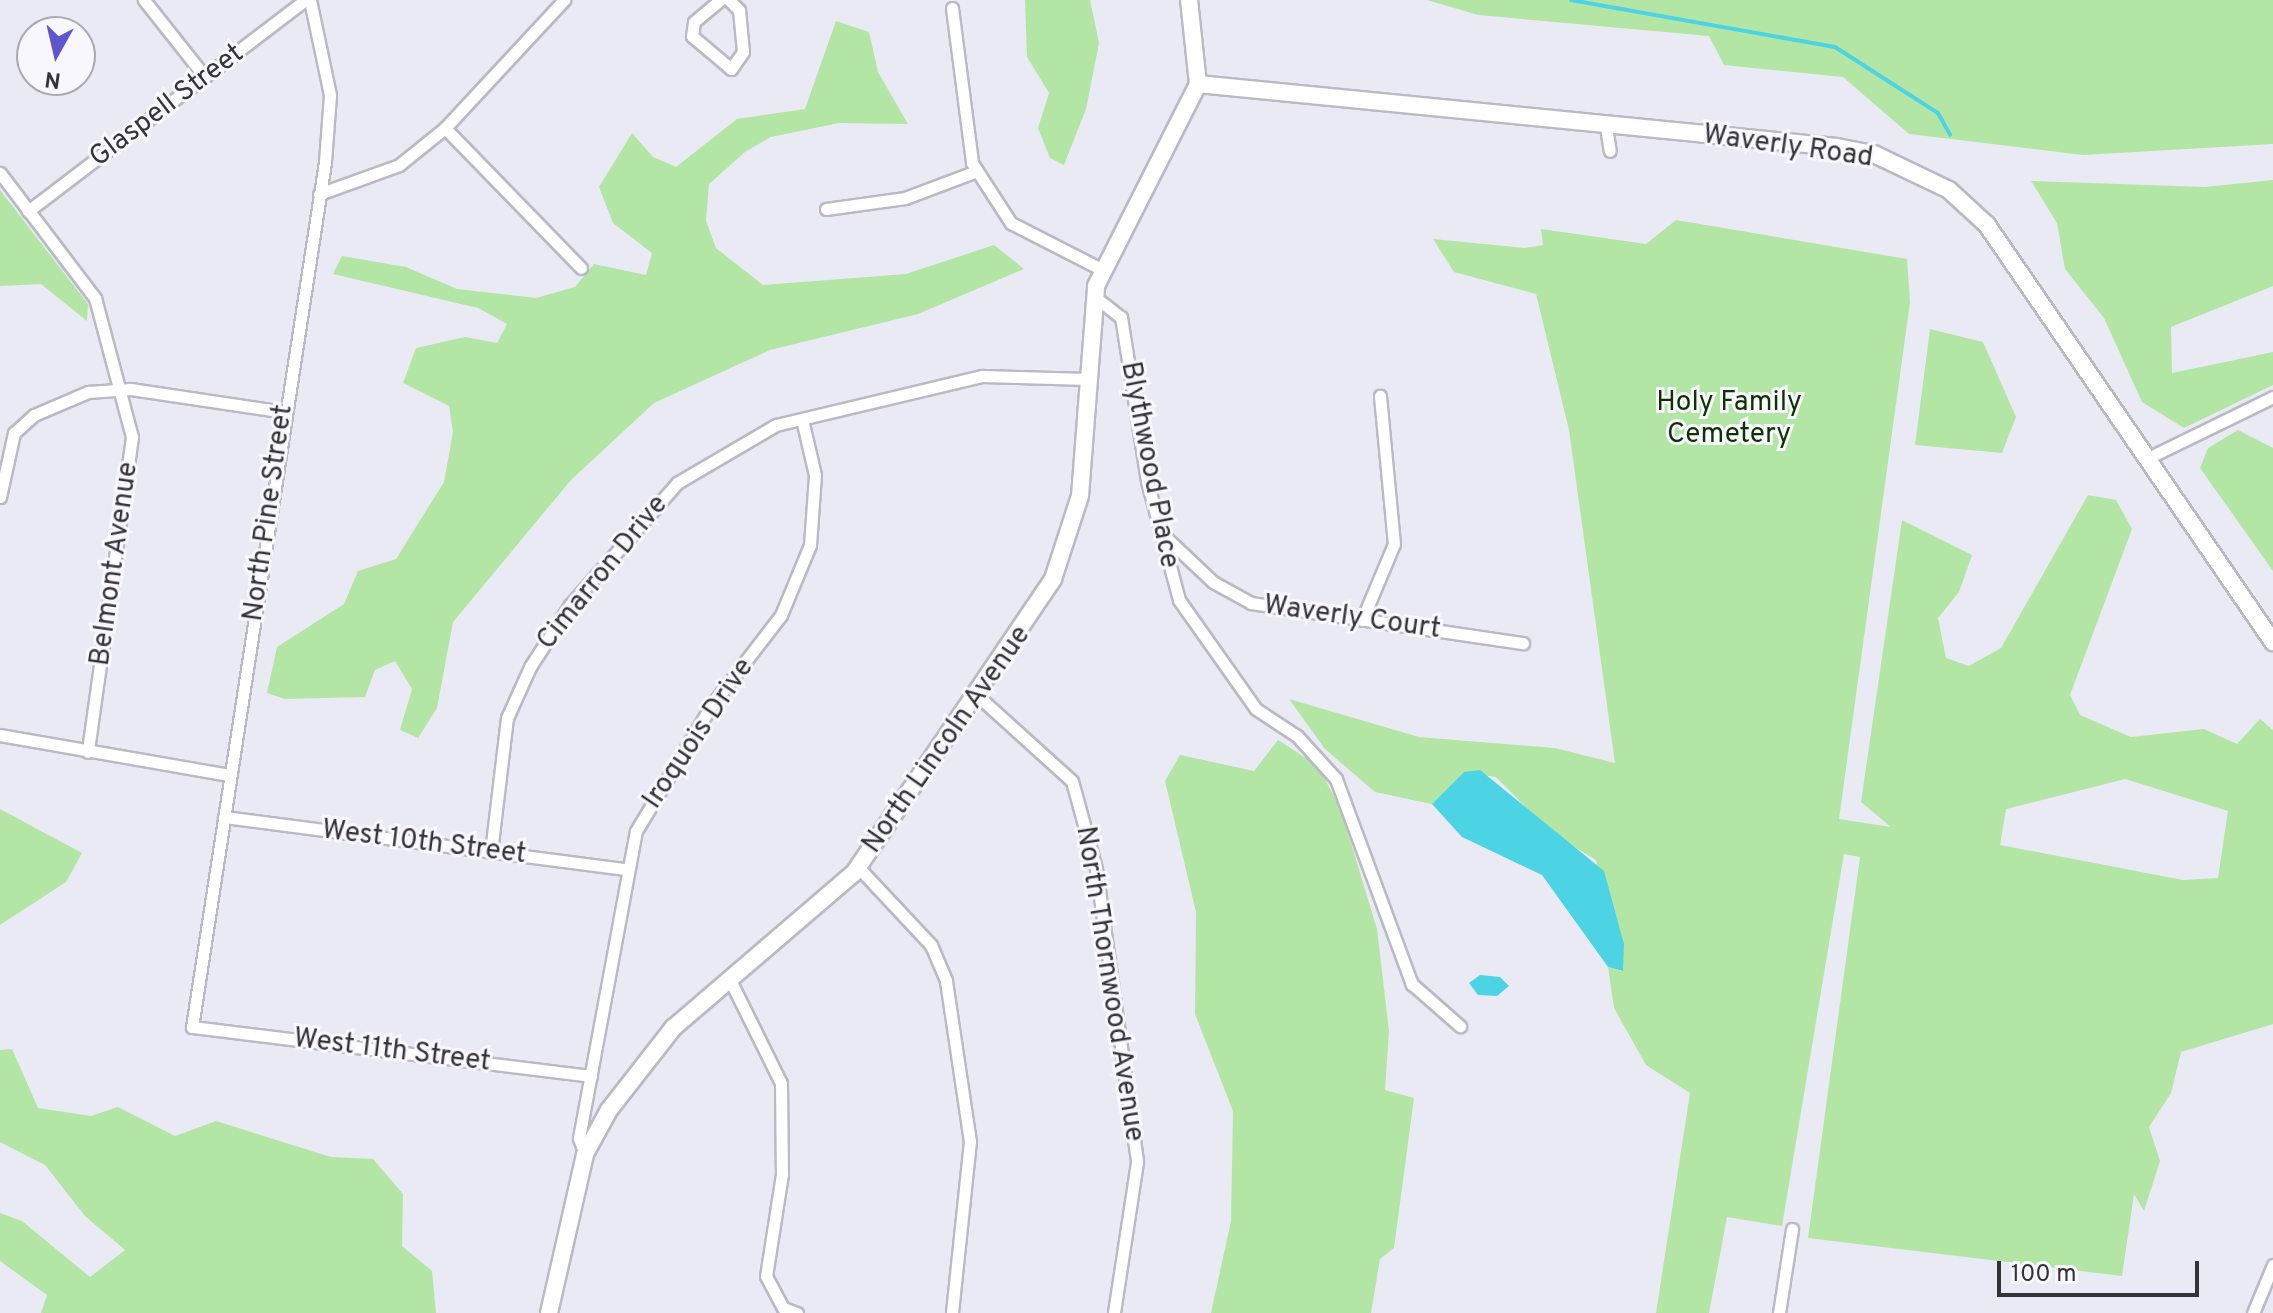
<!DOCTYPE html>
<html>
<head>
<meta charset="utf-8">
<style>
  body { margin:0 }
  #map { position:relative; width:2273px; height:1313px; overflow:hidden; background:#eaeaf5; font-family:Overpass,sans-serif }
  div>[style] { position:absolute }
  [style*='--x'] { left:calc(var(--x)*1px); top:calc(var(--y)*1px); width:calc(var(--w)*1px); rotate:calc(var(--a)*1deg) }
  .green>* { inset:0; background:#b3e5a5 }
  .water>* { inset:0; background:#4cd4e5 }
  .stream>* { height:4px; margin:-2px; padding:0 2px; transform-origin:2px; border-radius:2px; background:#4cd4e5 }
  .roads { filter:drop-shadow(2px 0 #bab9c4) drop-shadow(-2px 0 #bab9c4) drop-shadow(0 2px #bab9c4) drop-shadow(0 -2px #bab9c4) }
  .street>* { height:11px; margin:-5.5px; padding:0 5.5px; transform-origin:5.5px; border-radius:5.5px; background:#fff }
  .secondary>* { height:16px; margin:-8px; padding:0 8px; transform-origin:8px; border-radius:8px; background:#fff }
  span { translate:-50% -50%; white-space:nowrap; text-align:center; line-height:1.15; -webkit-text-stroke:6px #f8f7fe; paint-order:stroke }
  .street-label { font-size:28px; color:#343338 }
  .park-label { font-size:28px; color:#0c3300 }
  .north { position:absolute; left:16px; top:16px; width:80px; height:80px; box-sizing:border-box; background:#f8f7fe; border:2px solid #aaa9af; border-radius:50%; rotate:188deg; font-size:22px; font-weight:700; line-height:32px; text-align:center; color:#343338 }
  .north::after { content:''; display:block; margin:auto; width:28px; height:36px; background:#5f56ce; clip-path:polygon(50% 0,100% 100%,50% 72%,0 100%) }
  .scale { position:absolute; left:1997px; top:1261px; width:202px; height:36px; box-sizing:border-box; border:4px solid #343338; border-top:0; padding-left:10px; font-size:24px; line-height:28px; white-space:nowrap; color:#343338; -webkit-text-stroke:6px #f8f7fe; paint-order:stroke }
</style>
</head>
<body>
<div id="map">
  <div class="green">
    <i style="clip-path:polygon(1025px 0,1090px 0,1099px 43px,1086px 109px,1064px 165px,1050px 158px,1038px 128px,1049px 93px,1027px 57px)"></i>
    <i style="clip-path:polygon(1427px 0,2273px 0,2273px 144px,2083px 155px,1909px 134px,1843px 77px,1724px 65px,1709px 36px,1478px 15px)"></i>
    <i style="clip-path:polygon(836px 21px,869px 32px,878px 72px,908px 124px,839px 123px,771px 137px,745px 152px,709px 184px,706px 221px,716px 248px,763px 285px,906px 274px,994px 245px,1024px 269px,918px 314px,770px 350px,654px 403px,571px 480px,453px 622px,437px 708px,418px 738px,400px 730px,412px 689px,395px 661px,375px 670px,365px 697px,285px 699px,267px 693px,277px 647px,344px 604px,358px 571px,396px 559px,444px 482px,453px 432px,449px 406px,403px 383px,416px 348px,465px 337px,497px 343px,507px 324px,478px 308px,333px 274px,342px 256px,406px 267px,457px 289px,536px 298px,575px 287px,594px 264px,646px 275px,652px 253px,613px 223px,599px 187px,632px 133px,653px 157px,676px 167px,737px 119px,805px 109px)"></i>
    <i style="clip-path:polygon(2273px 180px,2273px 286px,2171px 327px,2172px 373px,2273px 352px,2273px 385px,2184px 428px,2142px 402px,2104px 318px,2065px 269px,2057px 223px,2031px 181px,2205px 187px)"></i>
    <i style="clip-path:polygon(0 190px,88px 304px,87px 321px,41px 284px,0 286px)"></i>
    <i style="clip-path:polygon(evenodd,1676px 220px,1907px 259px,1910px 302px,1839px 819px,1891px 827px,1861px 802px,1902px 520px,1972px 555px,1959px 592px,1938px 618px,1946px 658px,1969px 666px,2001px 648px,2088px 495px,2116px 500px,2132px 529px,2070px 695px,2080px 715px,2131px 737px,2204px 729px,2237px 744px,2260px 719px,2273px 730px,2273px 1024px,2181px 1052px,2171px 1093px,2149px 1127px,2160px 1161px,2144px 1211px,2134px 1194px,2122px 1276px,1808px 1238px,1860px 857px,1844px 854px,1782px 1226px,1727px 1217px,1709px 1313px,1656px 1313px,1690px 1093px,1646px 1065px,1614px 1008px,1608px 967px,1622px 971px,1596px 860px,1550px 832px,1496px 777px,1464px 772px,1432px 804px,1375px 792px,1325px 749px,1289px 699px,1419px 737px,1555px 748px,1615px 763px,1569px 430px,1536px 294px,1454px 272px,1433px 239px,1525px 248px,1543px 245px,1541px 229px,1646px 244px,1676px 220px,2125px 779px,2228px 811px,2218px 878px,2183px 880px,2000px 845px,2006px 809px,2125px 779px)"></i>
    <i style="clip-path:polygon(1930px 329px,1983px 342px,2016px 417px,2002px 453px,1915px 445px)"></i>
    <i style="clip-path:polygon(2238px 430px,2273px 448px,2273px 571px,2200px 468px,2208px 448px)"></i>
    <i style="clip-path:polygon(1278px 740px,1318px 766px,1341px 810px,1377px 929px,1389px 1031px,1385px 1090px,1414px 1098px,1394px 1248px,1380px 1259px,1371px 1313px,1211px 1313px,1231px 1221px,1233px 1111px,1195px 1014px,1196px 912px,1165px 781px,1180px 755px,1254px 771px)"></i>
    <i style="clip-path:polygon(0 809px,82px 853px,66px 882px,0 925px)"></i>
    <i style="clip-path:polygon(12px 1049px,38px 1108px,91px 1116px,118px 1107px,175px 1136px,216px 1121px,331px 1157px,373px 1159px,403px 1194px,402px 1246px,432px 1271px,436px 1313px,41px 1313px,47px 1295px,0 1261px,0 1213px,22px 1221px,90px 1277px,125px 1250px,85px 1216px,45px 1165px,0 1142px,0 1050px)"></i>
  </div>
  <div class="water">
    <i style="clip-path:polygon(1480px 770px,1604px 871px,1624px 944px,1623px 971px,1608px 967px,1542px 875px,1462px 837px,1432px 804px,1464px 772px)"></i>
    <i style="clip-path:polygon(1480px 975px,1500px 977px,1509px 986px,1497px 996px,1478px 995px,1469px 983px)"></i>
  </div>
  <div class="stream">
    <i style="--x:1571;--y:0;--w:268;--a:10.1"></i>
    <i style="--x:1835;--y:47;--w:122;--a:32.7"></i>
    <i style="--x:1938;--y:113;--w:25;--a:61"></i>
  </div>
  <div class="roads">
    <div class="street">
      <i style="--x:144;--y:0;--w:98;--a:51.6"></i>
      <i style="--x:310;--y:0;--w:97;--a:78.1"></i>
      <i style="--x:330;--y:95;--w:67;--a:94.3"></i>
      <i style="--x:325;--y:162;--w:875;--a:98.74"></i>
      <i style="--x:192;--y:1027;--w:402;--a:7"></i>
      <i style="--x:720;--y:0;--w:34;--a:140"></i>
      <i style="--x:694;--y:22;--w:14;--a:98"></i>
      <i style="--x:692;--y:36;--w:51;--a:40.2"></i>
      <i style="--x:731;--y:69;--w:21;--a:-55"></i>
      <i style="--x:743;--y:52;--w:42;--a:-95.4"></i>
      <i style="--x:739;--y:10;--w:14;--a:-135"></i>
      <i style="--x:952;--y:8;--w:156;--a:82.6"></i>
      <i style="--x:972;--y:163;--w:72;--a:57"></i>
      <i style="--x:1011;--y:223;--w:101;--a:27.1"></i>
      <i style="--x:1606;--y:127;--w:24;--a:81"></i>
      <i style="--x:445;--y:128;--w:195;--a:45.8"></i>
      <i style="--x:0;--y:173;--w:157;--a:52.8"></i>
      <i style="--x:95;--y:298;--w:144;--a:75.1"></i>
      <i style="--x:132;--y:437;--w:318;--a:98"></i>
      <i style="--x:319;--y:194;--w:85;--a:-19.9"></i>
      <i style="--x:399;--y:165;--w:59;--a:-38.8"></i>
      <i style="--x:445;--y:128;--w:175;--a:-47.1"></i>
      <i style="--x:826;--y:209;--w:80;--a:-7.9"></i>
      <i style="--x:905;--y:198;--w:77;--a:-20.6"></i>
      <i style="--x:28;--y:211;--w:348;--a:-37.3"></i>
      <i style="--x:1095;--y:297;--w:33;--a:38"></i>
      <i style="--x:1121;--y:317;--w:166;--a:81"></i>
      <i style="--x:1147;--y:481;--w:123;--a:74.9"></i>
      <i style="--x:1179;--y:600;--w:133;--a:54.8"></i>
      <i style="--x:1256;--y:709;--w:49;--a:33.4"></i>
      <i style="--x:1297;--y:736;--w:58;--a:47.8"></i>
      <i style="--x:1336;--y:779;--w:219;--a:69.7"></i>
      <i style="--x:1412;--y:984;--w:64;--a:41.2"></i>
      <i style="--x:2150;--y:457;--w:137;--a:-26"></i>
      <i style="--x:0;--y:497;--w:66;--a:-77.7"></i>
      <i style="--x:14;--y:433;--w:27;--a:-42"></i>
      <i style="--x:34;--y:415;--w:59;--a:-23.1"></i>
      <i style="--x:88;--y:392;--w:43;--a:-4"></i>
      <i style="--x:131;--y:389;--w:156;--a:8.5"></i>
      <i style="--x:1159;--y:531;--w:74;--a:43.4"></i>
      <i style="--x:1213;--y:582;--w:43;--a:28.9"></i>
      <i style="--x:1251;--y:603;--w:275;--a:8.4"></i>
      <i style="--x:1362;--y:620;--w:82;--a:-67.2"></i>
      <i style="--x:1394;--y:544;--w:149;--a:-95.4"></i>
      <i style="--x:979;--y:697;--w:125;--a:42.1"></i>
      <i style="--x:1072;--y:781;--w:91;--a:74.7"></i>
      <i style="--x:1096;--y:869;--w:296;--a:82"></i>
      <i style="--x:1137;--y:1162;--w:153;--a:98.7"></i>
      <i style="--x:0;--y:735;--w:233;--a:9.9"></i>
      <i style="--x:224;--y:817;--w:403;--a:7.4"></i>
      <i style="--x:491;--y:852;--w:135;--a:-83.2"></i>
      <i style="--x:507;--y:718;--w:56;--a:-65.7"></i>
      <i style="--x:530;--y:667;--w:74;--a:-57.2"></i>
      <i style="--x:570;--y:605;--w:162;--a:-48.7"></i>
      <i style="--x:677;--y:483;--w:115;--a:-30.4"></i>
      <i style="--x:776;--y:425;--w:212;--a:-13.4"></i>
      <i style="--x:982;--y:376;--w:106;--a:1.6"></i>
      <i style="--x:858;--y:867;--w:107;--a:46.9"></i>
      <i style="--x:931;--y:945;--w:39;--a:67"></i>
      <i style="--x:946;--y:981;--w:162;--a:81.5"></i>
      <i style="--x:970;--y:1141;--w:173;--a:96"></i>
      <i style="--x:729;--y:978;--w:117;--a:63.7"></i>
      <i style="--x:781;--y:1083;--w:91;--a:89.4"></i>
      <i style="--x:782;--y:1174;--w:103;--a:98.9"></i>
      <i style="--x:766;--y:1276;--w:36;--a:62"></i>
      <i style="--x:783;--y:1308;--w:15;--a:20"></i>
      <i style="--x:585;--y:1154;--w:17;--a:-111"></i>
      <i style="--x:579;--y:1138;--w:312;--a:-79.5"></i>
      <i style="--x:636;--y:831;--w:146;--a:-59"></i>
      <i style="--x:711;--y:706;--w:115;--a:-52.4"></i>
      <i style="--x:781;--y:615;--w:76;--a:-67.5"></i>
      <i style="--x:810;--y:545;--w:70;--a:-85.9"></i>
      <i style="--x:815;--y:475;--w:57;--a:-103.1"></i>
      <i style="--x:1779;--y:1313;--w:85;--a:-81.2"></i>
      <i style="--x:2253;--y:1313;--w:52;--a:-67.4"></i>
    </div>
    <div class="secondary">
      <i style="--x:1198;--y:84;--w:642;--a:5.63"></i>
      <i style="--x:1837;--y:147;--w:38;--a:11"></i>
      <i style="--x:1874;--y:154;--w:83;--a:25.6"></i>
      <i style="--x:1949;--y:190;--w:52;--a:42.6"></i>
      <i style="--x:1987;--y:225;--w:506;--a:55.56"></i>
      <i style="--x:549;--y:1313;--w:163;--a:-77.2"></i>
      <i style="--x:585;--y:1154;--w:50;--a:-61.4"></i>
      <i style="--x:609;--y:1110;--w:104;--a:-52"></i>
      <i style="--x:673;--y:1028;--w:238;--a:-40.6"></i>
      <i style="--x:854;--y:873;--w:355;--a:-55.9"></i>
      <i style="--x:1053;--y:579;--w:87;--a:-72"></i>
      <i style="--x:1080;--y:496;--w:211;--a:-85.6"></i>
      <i style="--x:1096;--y:286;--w:226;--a:-63.2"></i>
      <i style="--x:1198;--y:84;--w:84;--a:-96.1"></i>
    </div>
  </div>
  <div class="street-label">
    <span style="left:167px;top:106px;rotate:-37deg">Glaspell Street</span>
    <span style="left:1788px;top:147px;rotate:8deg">Waverly Road</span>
    <span style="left:1149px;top:465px;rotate:79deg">Blythwood Place</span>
    <span style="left:269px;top:513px;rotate:-82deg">North Pine Street</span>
    <span style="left:115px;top:564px;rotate:-82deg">Belmont Avenue</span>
    <span style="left:603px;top:573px;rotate:-51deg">Cimarron Drive</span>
    <span style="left:1352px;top:618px;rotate:8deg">Waverly Court</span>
    <span style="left:699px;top:734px;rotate:-56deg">Iroquois Drive</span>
    <span style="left:947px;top:740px;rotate:-55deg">North Lincoln Avenue</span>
    <span style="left:424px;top:843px;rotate:7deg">West 10th Street</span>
    <span style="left:1109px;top:984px;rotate:81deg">North Thornwood Avenue</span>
    <span style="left:392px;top:1051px;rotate:7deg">West 11th Street</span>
  </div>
  <div class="park-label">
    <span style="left:1729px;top:419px">Holy Family<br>Cemetery</span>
  </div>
  <div class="north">N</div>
  <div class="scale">100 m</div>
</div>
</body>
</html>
